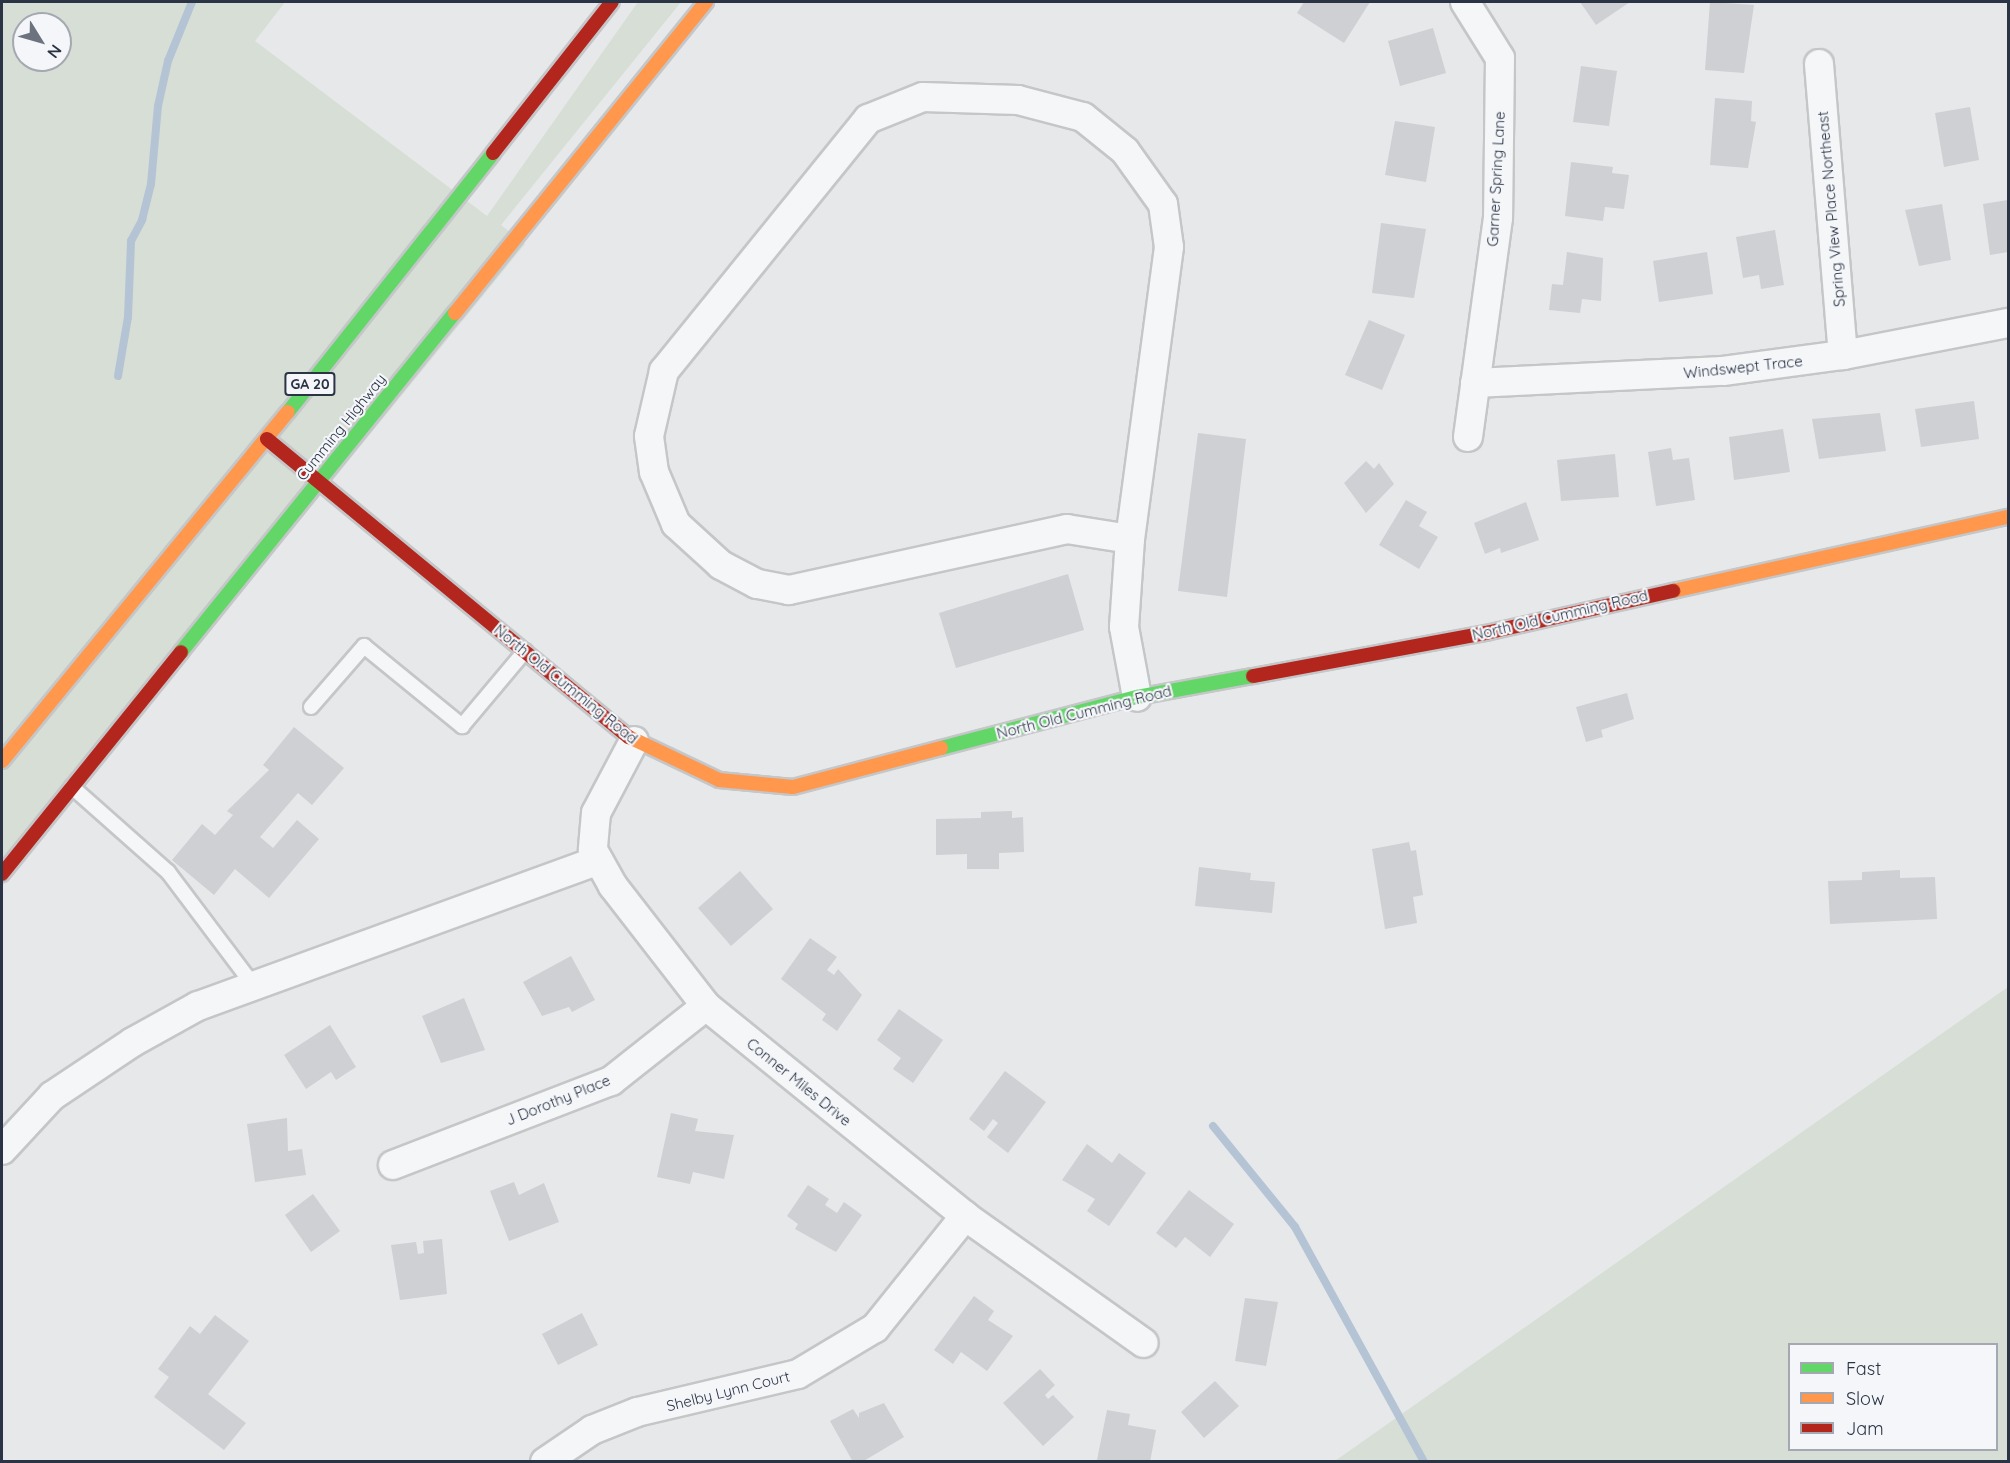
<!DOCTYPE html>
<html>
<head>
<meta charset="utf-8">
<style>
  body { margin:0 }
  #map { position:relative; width:2010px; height:1463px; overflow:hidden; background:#e6e8ea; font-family:Quicksand,sans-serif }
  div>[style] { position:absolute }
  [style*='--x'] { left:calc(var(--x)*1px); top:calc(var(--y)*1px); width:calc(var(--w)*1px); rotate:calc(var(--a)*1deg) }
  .green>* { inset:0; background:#d6ded6 }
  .stream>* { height:8px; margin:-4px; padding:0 4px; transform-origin:4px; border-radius:4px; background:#b4c4d5 }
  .building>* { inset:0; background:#ced0d3 }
  .roads { filter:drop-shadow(2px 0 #c4c6c8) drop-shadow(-2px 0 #c4c6c8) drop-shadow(0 2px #c4c6c8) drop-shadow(0 -2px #c4c6c8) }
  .lane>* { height:14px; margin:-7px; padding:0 7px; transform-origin:7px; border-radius:7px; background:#f5f6f7 }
  .street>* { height:28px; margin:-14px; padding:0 14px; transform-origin:14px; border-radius:14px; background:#f5f6f7 }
  .fast>* { height:14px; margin:-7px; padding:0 7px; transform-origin:7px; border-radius:7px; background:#63d668 }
  .slow>* { height:14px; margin:-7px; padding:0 7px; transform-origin:7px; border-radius:7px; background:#ff974d }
  .jam>* { height:14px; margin:-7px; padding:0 7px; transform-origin:7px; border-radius:7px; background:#b3261e }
  span { translate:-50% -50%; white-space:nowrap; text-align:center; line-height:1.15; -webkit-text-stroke:4.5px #f4f6f9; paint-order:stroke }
  .shield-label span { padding:2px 4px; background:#f4f6f9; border:2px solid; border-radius:4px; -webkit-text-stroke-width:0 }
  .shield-label { font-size:14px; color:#2b3445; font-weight:700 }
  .street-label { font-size:15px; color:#2b3445 }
  .frame { position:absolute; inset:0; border:3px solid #2b3445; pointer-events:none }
  .legend { position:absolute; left:1788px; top:1343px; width:210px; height:108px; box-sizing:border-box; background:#f4f6f9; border:2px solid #a4a8b1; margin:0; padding:8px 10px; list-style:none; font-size:18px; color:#2b3445 }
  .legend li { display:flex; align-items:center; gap:12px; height:30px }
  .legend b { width:30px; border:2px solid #a4a8b1 }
  .north { position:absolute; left:12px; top:12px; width:60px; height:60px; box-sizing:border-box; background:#f4f6f9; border:2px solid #a4a8b1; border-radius:50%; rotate:127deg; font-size:16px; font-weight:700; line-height:24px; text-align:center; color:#2b3445 }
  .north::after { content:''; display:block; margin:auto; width:21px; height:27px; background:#6c737f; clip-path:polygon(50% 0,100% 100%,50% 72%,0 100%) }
</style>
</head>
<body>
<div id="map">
  <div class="green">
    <i style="clip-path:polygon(evenodd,2px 2px,285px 2px,255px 41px,487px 216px,638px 2px,681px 2px,501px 225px,525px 244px,2px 886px,2px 2px,24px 24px,60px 24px,60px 60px,24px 60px,24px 24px)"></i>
    <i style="clip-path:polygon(evenodd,2008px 987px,2008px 1461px,1335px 1461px,2008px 987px,1790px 1344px,1996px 1344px,1996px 1450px,1790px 1450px,1790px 1344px)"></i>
  </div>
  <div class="stream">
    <i style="--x:118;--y:376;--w:60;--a:-80.4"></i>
    <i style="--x:128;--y:317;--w:76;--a:-87.7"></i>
    <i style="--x:131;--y:241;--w:24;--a:-62"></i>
    <i style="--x:142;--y:220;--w:37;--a:-76"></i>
    <i style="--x:151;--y:184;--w:78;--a:-84.9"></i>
    <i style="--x:158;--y:106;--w:46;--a:-77.5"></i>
    <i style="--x:168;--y:61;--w:64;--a:-67.9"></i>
    <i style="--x:1213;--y:1126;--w:130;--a:50.9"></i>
    <i style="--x:1295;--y:1227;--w:268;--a:61.2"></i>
  </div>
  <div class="building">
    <i style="clip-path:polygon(1304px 2px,1370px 2px,1344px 43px,1297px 13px)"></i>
    <i style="clip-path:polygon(1580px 2px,1630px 2px,1596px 25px)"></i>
    <i style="clip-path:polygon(1710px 2px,1754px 5px,1744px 73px,1705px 70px)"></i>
    <i style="clip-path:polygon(1433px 28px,1446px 73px,1400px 86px,1388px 41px)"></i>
    <i style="clip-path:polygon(1581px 66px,1617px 71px,1609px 126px,1573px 122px)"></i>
    <i style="clip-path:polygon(1715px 98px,1752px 101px,1751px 121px,1756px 122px,1748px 168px,1710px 165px)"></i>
    <i style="clip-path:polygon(1970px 107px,1979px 160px,1944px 167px,1935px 113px)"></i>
    <i style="clip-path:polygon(1395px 121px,1435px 127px,1426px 182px,1385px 175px)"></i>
    <i style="clip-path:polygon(1571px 162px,1613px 167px,1612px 173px,1629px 175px,1624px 209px,1605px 207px,1603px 221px,1565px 216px)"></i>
    <i style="clip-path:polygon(2008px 200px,2008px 252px,1990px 255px,1983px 204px)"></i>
    <i style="clip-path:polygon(1942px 204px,1951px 260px,1919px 266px,1905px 210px)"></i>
    <i style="clip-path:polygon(1381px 223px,1426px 229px,1414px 298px,1372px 293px)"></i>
    <i style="clip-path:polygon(1775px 230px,1784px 285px,1761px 289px,1759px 275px,1743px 278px,1736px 237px)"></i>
    <i style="clip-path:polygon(1567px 252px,1603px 258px,1601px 301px,1582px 299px,1580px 313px,1549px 310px,1552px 284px,1563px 285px)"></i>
    <i style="clip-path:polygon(1707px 252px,1713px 294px,1659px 302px,1653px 261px)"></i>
    <i style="clip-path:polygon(1369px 320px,1405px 335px,1382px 390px,1345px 375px)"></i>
    <i style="clip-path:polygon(1974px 401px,1979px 439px,1921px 447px,1915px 409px)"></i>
    <i style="clip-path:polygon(1880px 413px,1886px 451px,1819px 459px,1812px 419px)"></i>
    <i style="clip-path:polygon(1783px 429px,1790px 472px,1734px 480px,1729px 437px)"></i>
    <i style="clip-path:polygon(1198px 433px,1246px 439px,1227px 597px,1178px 591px)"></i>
    <i style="clip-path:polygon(1671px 448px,1673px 460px,1689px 458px,1695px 500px,1656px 506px,1648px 452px)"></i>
    <i style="clip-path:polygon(1615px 454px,1619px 497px,1561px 501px,1557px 460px)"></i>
    <i style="clip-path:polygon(1366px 461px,1374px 469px,1379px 463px,1394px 484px,1366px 513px,1344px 483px)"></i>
    <i style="clip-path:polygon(1406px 500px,1427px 512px,1419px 526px,1438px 537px,1419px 569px,1379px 545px)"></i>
    <i style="clip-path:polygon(1526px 502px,1539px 540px,1501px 553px,1500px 548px,1485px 554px,1474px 523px)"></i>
    <i style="clip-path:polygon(1068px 574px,1084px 630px,956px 668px,939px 613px)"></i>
    <i style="clip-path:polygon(1627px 693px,1634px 719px,1601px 730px,1603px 737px,1586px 742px,1576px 707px)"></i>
    <i style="clip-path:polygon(294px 727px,344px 768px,312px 805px,298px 793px,260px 837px,273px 848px,297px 820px,319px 839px,269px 898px,235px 869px,214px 895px,172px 860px,202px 824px,215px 835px,233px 815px,227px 811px,269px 770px,263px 765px)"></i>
    <i style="clip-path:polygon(1012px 811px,1012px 818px,1023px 817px,1024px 852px,999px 853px,999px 869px,967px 869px,967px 854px,936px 855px,936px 819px,981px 818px,981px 812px)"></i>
    <i style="clip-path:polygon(1409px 842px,1411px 851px,1416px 850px,1423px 895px,1413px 897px,1417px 923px,1385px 929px,1372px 849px)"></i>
    <i style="clip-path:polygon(1199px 867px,1251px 873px,1250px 880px,1275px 882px,1272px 913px,1195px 906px)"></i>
    <i style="clip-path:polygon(1900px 870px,1900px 878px,1935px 877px,1937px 919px,1830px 924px,1828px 881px,1862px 880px,1862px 872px)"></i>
    <i style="clip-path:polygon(740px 871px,773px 909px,731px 946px,698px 908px)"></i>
    <i style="clip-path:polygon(810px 938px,837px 957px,827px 970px,834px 975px,838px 969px,862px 995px,837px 1031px,822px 1020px,826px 1014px,781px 979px)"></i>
    <i style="clip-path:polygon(571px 956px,595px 1000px,572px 1012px,569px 1007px,542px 1016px,523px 982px)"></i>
    <i style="clip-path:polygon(464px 998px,485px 1050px,441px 1063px,422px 1016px)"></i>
    <i style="clip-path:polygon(899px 1009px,943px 1040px,913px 1083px,893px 1069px,901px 1058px,877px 1040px)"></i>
    <i style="clip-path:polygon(330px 1025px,356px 1067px,336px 1080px,331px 1072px,306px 1089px,284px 1055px)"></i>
    <i style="clip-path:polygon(1005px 1071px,1046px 1102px,1008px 1153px,987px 1137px,998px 1123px,993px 1119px,984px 1131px,969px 1119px)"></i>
    <i style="clip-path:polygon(671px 1113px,698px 1119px,695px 1131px,734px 1135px,724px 1179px,693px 1172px,690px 1184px,657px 1177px)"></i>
    <i style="clip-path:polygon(287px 1118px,288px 1151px,302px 1149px,306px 1175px,255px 1182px,247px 1124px)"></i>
    <i style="clip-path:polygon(1087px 1144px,1112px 1163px,1119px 1153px,1146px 1173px,1109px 1226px,1087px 1211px,1095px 1199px,1062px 1180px)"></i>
    <i style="clip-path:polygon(514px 1182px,519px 1195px,544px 1183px,559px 1222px,509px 1241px,490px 1191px)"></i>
    <i style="clip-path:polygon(808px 1185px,829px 1199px,825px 1205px,837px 1213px,844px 1202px,862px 1215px,836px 1252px,795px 1229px,798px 1224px,787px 1216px)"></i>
    <i style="clip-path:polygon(1189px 1190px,1234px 1224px,1210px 1257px,1185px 1237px,1176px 1248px,1156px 1233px)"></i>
    <i style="clip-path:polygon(313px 1194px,340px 1231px,311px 1252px,285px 1215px)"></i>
    <i style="clip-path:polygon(442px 1239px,447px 1294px,400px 1300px,391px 1245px,416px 1242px,418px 1254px,424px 1253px,423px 1241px)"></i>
    <i style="clip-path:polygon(974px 1296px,994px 1311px,988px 1320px,1013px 1336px,987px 1371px,961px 1352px,953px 1364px,934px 1350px)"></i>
    <i style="clip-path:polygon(1245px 1298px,1278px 1302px,1266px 1366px,1235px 1361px)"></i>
    <i style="clip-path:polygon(582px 1313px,598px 1345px,558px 1365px,542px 1334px)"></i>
    <i style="clip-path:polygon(215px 1315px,249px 1341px,208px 1394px,246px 1423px,224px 1450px,154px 1397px,169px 1377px,158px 1369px,190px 1326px,200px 1334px)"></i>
    <i style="clip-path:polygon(1040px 1369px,1055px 1385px,1045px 1395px,1048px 1399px,1053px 1395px,1074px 1417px,1043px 1446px,1003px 1403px)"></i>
    <i style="clip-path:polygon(1215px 1381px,1239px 1406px,1204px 1438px,1181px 1412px)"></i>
    <i style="clip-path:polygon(884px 1403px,904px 1437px,862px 1462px,853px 1462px,830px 1421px,853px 1409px,859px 1418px,859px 1413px)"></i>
    <i style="clip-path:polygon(1107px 1410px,1130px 1414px,1128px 1425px,1156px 1430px,1150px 1462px,1097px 1460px)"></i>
  </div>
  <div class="roads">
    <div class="lane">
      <i style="--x:311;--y:707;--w:81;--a:-49"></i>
      <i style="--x:364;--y:646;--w:127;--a:39.2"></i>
      <i style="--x:462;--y:726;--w:98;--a:-50"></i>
      <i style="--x:72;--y:787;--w:128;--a:41.5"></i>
      <i style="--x:168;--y:872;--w:143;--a:53"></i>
    </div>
    <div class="street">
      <i style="--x:1465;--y:2;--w:66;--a:58"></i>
      <i style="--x:1500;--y:58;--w:160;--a:90.7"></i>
      <i style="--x:1498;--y:218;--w:221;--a:97.8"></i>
      <i style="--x:1819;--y:64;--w:292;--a:85.3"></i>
      <i style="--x:1475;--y:383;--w:248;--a:-2.8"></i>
      <i style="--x:1723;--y:371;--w:121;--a:-7.6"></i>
      <i style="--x:1843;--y:355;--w:168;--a:-11"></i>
      <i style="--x:1130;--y:539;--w:64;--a:-171"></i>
      <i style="--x:1067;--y:529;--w:285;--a:167.6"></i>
      <i style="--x:789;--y:590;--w:33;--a:-169"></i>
      <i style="--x:757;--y:584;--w:41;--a:-152.2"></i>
      <i style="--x:721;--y:565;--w:61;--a:-137.7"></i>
      <i style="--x:676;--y:524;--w:56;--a:-112.9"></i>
      <i style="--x:654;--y:472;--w:36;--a:-98"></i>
      <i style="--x:649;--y:436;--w:67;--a:-77"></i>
      <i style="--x:664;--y:371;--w:324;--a:-51"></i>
      <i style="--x:868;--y:119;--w:59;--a:-21.8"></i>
      <i style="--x:923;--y:97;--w:95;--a:1.8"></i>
      <i style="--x:1018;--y:100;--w:67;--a:14.7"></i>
      <i style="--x:1083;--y:117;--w:54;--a:39"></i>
      <i style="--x:1125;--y:151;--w:65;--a:54.4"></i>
      <i style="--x:1163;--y:204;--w:43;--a:82.1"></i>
      <i style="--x:1169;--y:247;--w:295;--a:97.6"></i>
      <i style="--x:1130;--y:539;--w:88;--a:93.9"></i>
      <i style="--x:1124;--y:627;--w:71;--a:79.5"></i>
      <i style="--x:634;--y:741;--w:81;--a:117.8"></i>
      <i style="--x:596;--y:813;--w:37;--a:95"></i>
      <i style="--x:593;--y:850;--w:41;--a:60.9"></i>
      <i style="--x:613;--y:886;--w:152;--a:52.2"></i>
      <i style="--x:706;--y:1006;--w:333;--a:39"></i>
      <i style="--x:965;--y:1216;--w:219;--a:35.4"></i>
      <i style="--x:2;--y:1150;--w:74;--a:-47.2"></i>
      <i style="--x:52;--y:1096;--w:97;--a:-33.7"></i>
      <i style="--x:133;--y:1042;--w:74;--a:-29"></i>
      <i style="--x:198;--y:1006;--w:425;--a:-20"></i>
      <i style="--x:393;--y:1165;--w:234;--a:-21.1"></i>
      <i style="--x:611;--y:1081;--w:121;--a:-38.3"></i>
      <i style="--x:545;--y:1462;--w:57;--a:-34.2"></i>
      <i style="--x:592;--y:1430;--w:48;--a:-21.8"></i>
      <i style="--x:637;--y:1412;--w:165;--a:-13.3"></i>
      <i style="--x:798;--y:1374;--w:90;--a:-30.9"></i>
      <i style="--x:875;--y:1328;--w:144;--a:-51.2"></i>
    </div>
    <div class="fast">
      <i style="--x:288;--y:412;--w:330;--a:-51.6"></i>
      <i style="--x:181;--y:652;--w:436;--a:-51.1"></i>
      <i style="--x:941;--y:748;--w:203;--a:-14.6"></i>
      <i style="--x:1137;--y:697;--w:118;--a:-10.3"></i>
    </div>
    <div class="slow">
      <i style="--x:455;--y:313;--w:400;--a:-51.1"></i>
      <i style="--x:1673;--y:591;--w:343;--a:-12.5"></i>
      <i style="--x:629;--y:737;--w:100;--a:25.5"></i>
      <i style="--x:719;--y:780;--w:74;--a:5.4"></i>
      <i style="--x:793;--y:787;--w:153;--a:-14.8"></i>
      <i style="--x:2;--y:761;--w:451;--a:-50.7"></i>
    </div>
    <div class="jam">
      <i style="--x:493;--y:153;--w:192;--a:-51.8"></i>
      <i style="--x:267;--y:439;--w:469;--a:39.5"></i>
      <i style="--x:1253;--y:676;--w:237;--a:-10.5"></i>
      <i style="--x:1486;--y:633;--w:192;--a:-12.7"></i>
      <i style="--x:2;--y:874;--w:285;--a:-51.1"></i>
    </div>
  </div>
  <div class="shield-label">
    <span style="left:310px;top:384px">GA 20</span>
  </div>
  <div class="street-label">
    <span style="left:1496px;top:179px;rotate:-87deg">Garner Spring Lane</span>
    <span style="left:1831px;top:209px;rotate:-95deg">Spring View Place Northeast</span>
    <span style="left:1743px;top:367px;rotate:-6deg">Windswept Trace</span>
    <span style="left:341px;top:427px;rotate:-51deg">Cumming Highway</span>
    <span style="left:1560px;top:615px;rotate:-13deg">North Old Cumming Road</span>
    <span style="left:566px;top:684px;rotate:39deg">North Old Cumming Road</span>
    <span style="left:1084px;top:712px;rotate:-14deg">North Old Cumming Road</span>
    <span style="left:799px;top:1082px;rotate:39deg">Conner Miles Drive</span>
    <span style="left:558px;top:1100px;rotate:-22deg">J Dorothy Place</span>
    <span style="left:728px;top:1391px;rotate:-14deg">Shelby Lynn Court</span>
  </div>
  <div class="frame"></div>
  <ul class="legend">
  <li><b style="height:8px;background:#63d668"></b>Fast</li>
  <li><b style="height:8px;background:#ff974d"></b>Slow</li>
  <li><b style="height:8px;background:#b3261e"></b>Jam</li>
  </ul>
  <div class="north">N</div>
</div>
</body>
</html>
